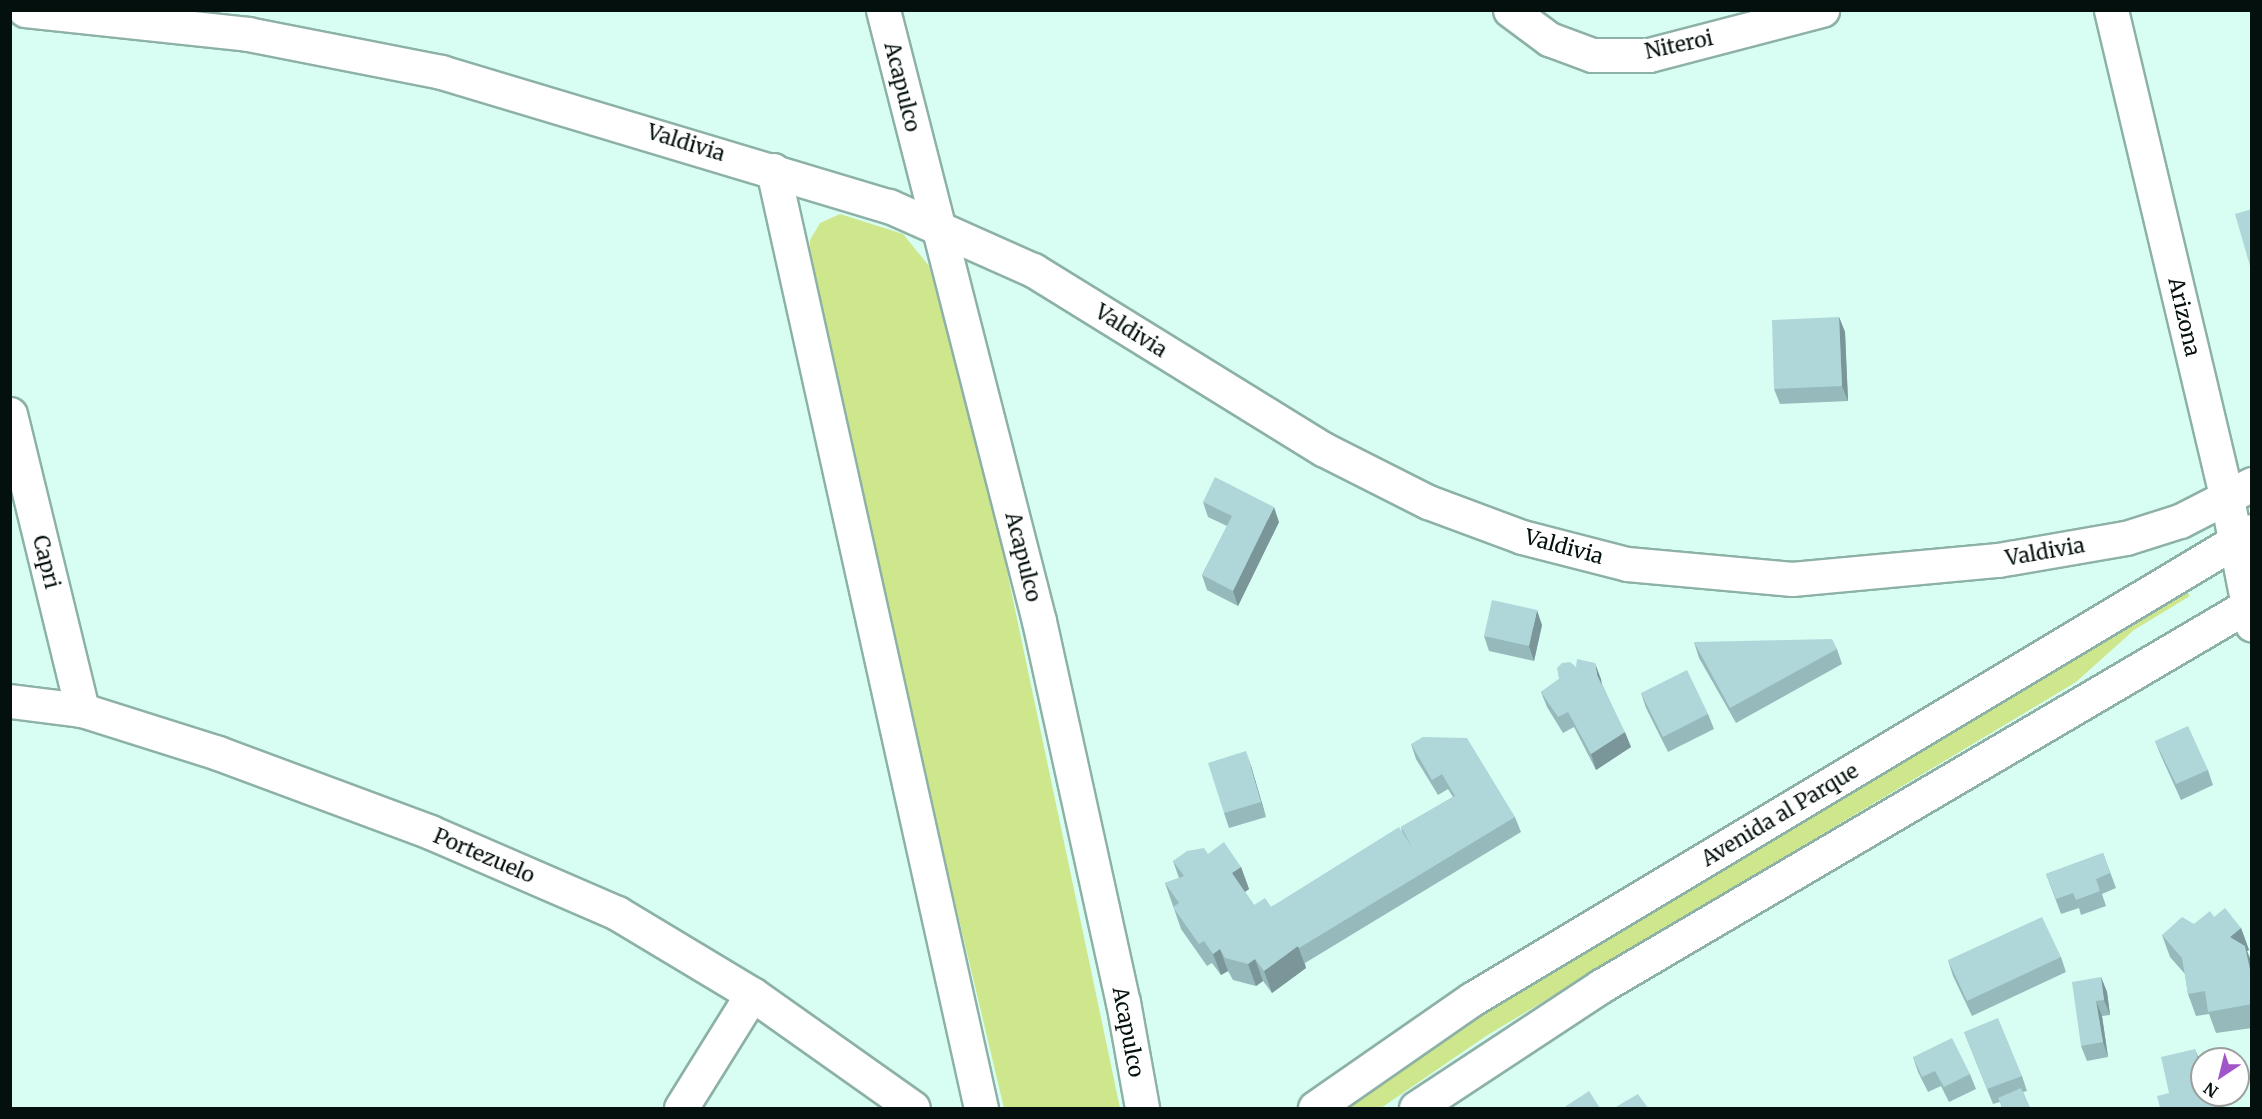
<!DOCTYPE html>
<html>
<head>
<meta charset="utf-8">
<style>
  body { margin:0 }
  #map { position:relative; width:2262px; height:1119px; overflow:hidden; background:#d8fef3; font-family:Merriweather,serif }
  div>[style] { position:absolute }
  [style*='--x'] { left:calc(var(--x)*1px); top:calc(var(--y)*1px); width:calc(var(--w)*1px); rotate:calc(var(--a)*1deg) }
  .green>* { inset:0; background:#cee68c }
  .roads { filter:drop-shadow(2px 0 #8db1a6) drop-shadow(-2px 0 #8db1a6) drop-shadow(0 2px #8db1a6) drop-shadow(0 -2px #8db1a6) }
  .minor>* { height:33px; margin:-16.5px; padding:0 16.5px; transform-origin:16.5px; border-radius:16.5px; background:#fff }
  .major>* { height:33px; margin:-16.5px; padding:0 16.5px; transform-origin:16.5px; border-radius:16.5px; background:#fff }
  .wall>* { inset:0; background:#96b9bb }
  .shaded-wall>* { inset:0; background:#7a9699 }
  .building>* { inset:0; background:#afd7da }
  span { translate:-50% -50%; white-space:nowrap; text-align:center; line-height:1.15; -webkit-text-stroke:4.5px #fff; paint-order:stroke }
  .street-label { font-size:21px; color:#04100d }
  .frame { position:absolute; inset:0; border:12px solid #04100d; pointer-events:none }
  .north { position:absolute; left:2190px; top:1047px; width:60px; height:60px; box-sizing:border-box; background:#fff; border:2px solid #9b9f9e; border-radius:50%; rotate:215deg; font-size:16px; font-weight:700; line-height:24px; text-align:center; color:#04100d }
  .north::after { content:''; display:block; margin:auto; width:21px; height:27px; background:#a056c9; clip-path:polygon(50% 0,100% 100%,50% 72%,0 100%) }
</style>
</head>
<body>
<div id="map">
  <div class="green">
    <i style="clip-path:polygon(840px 214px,903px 234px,929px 266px,988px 481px,1120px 1108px,1004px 1108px,869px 542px,810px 260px,810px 240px,820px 223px)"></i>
    <i style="clip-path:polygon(2187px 592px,2190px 596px,2134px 630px,2076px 682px,1486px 1036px,1381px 1108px,1347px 1108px,1474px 1019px,1760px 844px)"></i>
  </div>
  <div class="roads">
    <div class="minor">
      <i style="--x:25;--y:10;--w:224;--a:6.1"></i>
      <i style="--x:248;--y:34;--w:197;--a:11.1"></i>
      <i style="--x:441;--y:72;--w:468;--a:16.7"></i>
      <i style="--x:889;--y:206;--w:158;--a:24"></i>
      <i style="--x:1033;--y:270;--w:341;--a:31.7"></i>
      <i style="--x:1323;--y:449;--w:118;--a:26.8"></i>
      <i style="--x:1428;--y:502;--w:100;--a:20.4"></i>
      <i style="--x:1522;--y:537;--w:108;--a:14.4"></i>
      <i style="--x:1627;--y:564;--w:166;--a:5.2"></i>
      <i style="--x:1792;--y:579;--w:207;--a:-5.3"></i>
      <i style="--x:1998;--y:560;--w:130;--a:-9.8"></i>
      <i style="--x:2126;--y:538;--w:57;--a:-17.5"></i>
      <i style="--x:2180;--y:521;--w:81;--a:-27.2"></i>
      <i style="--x:883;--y:10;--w:631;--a:75.68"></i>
      <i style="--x:1039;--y:621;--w:390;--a:77.6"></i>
      <i style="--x:1123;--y:1002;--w:108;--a:79.8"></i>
      <i style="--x:1510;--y:10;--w:49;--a:36.6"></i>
      <i style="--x:1549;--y:39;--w:46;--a:20.4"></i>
      <i style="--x:1592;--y:55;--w:57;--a:0"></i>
      <i style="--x:1649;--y:55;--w:179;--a:-14.6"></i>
      <i style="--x:2111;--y:10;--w:503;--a:76.66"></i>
      <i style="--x:2227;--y:499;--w:128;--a:78.8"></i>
      <i style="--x:773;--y:170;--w:961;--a:77.5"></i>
      <i style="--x:10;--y:414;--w:305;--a:76.3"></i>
      <i style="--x:10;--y:701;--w:73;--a:7.1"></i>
      <i style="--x:82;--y:710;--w:143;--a:17.5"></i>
      <i style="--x:218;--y:753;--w:226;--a:20.4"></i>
      <i style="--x:430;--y:832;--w:204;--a:23.4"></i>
      <i style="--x:617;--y:913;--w:157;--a:31"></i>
      <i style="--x:752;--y:994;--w:197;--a:35.3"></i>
      <i style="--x:681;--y:1108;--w:134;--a:-58.1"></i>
    </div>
    <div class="major">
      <i style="--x:1315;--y:1108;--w:191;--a:-34.8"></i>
      <i style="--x:1472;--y:999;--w:910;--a:-30.96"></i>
      <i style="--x:1416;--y:1108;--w:222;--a:-33.4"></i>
      <i style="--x:1601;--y:986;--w:755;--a:-30.47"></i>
    </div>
  </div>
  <div class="wall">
    <i style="clip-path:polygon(1839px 317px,1845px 332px,1848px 401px,1780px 404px,1774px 389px)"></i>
    <i style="clip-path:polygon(1203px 502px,1279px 522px,1238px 606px,1207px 590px,1202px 575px,1227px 526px,1208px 517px)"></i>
    <i style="clip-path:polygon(1542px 625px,1534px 661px,1489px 651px,1484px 636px)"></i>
    <i style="clip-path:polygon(1694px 642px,1837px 649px,1842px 664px,1736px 723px,1699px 658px)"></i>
    <i style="clip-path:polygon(1576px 667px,1601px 679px,1602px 684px,1631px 747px,1596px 770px,1574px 727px,1563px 733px,1547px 707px,1541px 692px)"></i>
    <i style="clip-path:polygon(1641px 693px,1708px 714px,1714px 729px,1668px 752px,1646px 708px)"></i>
    <i style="clip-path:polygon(2155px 741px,2208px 770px,2213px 785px,2181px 800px,2161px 756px)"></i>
    <i style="clip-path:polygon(1411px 744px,1515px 817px,1521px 832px,1305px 963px,1306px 968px,1272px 993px,1263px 981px,1256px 986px,1233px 980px,1228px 971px,1221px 975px,1212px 963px,1207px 966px,1181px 929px,1165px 883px,1179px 878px,1173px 861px,1208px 854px,1241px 867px,1249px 889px,1245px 892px,1254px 905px,1271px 907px,1403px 835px,1401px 827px,1453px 797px,1448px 789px,1438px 795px,1416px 759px)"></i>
    <i style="clip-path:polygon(1251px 766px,1266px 817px,1229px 828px,1224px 813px)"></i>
    <i style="clip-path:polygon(2103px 853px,2116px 888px,2102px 894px,2106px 906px,2081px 915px,2079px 908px,2061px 914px,2046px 874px)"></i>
    <i style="clip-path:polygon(2214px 917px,2241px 928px,2249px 950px,2247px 951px,2252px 963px,2252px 1028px,2216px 1033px,2209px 1014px,2196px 1016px,2188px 994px,2185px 974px,2170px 957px,2162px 935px)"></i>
    <i style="clip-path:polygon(2061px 957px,2066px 972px,1972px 1016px,1953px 976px,1948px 960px)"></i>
    <i style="clip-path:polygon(2101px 977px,2107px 992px,2110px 1015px,2102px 1016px,2108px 1057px,2087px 1061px,2081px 1046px)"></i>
    <i style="clip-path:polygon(1964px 1032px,2022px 1076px,2027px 1091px,2023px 1092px,2030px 1108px,2002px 1108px,2000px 1102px,1993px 1104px)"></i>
    <i style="clip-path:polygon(1913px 1057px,1970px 1074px,1976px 1089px,1949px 1102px,1941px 1086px,1928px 1092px,1918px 1072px)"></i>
  </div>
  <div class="shaded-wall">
    <i style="clip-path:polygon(1839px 317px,1845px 332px,1848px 401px,1842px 386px)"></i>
    <i style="clip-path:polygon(1274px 507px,1279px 522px,1238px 606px,1233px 591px)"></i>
    <i style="clip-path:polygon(1537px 610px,1542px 625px,1534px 661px,1529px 646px)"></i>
    <i style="clip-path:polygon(1595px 663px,1601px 679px,1602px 690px,1597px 675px)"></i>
    <i style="clip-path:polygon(1625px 732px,1631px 747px,1596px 770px,1591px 754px)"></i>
    <i style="clip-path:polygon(1246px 751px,1251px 766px,1266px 817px,1261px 802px)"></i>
    <i style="clip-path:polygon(1241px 867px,1249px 889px,1240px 895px,1232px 873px)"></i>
    <i style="clip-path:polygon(2241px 928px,2249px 950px,2247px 951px,2252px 963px,2252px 979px,2230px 937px)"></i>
    <i style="clip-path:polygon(1298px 946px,1306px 968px,1272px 993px,1264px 971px)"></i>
    <i style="clip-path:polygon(1220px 949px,1228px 971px,1221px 975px,1213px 954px)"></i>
    <i style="clip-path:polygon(1255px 959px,1263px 981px,1256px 986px,1248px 964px)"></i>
    <i style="clip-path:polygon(2101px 977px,2107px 992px,2110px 1015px,2104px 1000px)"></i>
    <i style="clip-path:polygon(2096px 1001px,2102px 1016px,2108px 1057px,2103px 1042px)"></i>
    <i style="clip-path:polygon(2195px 1049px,2201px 1064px,2202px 1074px)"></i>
    <i style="clip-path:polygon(2212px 1095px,2214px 1095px,2217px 1108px,2215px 1108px)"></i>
  </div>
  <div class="building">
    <i style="clip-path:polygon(2252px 209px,2252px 273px,2235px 214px)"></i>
    <i style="clip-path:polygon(1839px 317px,1842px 386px,1774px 389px,1772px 320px)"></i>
    <i style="clip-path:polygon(1215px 477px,1274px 507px,1233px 591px,1202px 575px,1232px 516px,1203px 502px)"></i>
    <i style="clip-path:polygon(1492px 600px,1537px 610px,1529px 646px,1484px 636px)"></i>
    <i style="clip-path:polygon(1832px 639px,1837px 649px,1730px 708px,1694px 642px)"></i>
    <i style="clip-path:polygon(1577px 659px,1595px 663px,1597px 675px,1625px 732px,1591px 754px,1568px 712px,1558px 717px,1541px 692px,1559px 679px,1557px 668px,1562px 663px,1570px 662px,1576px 667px)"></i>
    <i style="clip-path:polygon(1687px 670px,1708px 714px,1663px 737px,1641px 693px)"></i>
    <i style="clip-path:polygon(2188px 726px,2208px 770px,2176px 784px,2155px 741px)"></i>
    <i style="clip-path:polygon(1423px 737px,1467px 738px,1515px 817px,1299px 948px,1271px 907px,1399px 827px,1412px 847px,1401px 827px,1455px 796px,1442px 774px,1432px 780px,1411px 744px)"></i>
    <i style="clip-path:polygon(1246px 751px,1261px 802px,1224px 813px,1208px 763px)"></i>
    <i style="clip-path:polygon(1224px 842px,1241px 867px,1232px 873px,1254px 905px,1265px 898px,1298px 946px,1264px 971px,1255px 959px,1248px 964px,1225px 958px,1220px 949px,1213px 954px,1204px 941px,1199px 944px,1173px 907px,1179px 903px,1165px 883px,1184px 876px,1173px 861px,1187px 851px,1204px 848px,1208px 854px)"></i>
    <i style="clip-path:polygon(2103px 853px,2110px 873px,2096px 879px,2100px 891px,2076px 900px,2073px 893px,2056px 899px,2046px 874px)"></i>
    <i style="clip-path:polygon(2225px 908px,2241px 928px,2230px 937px,2245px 946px,2252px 979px,2252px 1004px,2208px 1012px,2205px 991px,2188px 994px,2182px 958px,2162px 935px,2182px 917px,2194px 924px,2210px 911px,2214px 917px)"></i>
    <i style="clip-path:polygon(2042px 917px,2061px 957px,1967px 1001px,1948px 960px)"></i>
    <i style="clip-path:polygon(2101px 977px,2104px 1000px,2096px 1001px,2103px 1042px,2081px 1046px,2072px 982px)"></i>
    <i style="clip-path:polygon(1998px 1018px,2022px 1076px,1987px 1089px,1964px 1032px)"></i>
    <i style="clip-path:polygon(1952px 1038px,1970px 1074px,1944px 1087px,1935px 1071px,1922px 1077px,1913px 1057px)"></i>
    <i style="clip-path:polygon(2195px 1049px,2202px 1074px,2202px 1095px,2212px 1095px,2215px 1108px,2173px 1108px,2173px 1107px,2173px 1108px,2160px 1108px,2157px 1096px,2169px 1093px,2161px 1057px)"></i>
    <i style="clip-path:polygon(2021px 1088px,2030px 1108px,2003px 1108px,1998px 1098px)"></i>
    <i style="clip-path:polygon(1589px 1091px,1600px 1108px,1563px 1108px)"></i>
    <i style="clip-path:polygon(1638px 1094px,1648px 1108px,1614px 1108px)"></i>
  </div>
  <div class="street-label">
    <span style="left:1679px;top:45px;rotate:-12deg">Niteroi</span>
    <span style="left:902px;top:87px;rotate:76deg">Acapulco</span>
    <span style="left:686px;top:143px;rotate:17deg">Valdivia</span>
    <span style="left:2184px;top:317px;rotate:77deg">Arizona</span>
    <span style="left:1131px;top:331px;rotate:32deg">Valdivia</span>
    <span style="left:1564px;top:547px;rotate:15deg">Valdivia</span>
    <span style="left:2045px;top:552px;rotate:-10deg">Valdivia</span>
    <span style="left:1023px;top:557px;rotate:76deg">Acapulco</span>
    <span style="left:46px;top:562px;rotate:76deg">Capri</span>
    <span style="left:1780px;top:815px;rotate:-31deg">Avenida al Parque</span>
    <span style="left:484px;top:856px;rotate:23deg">Portezuelo</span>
    <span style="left:1128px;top:1032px;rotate:79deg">Acapulco</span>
  </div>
  <div class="frame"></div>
  <div class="north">N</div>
</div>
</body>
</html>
